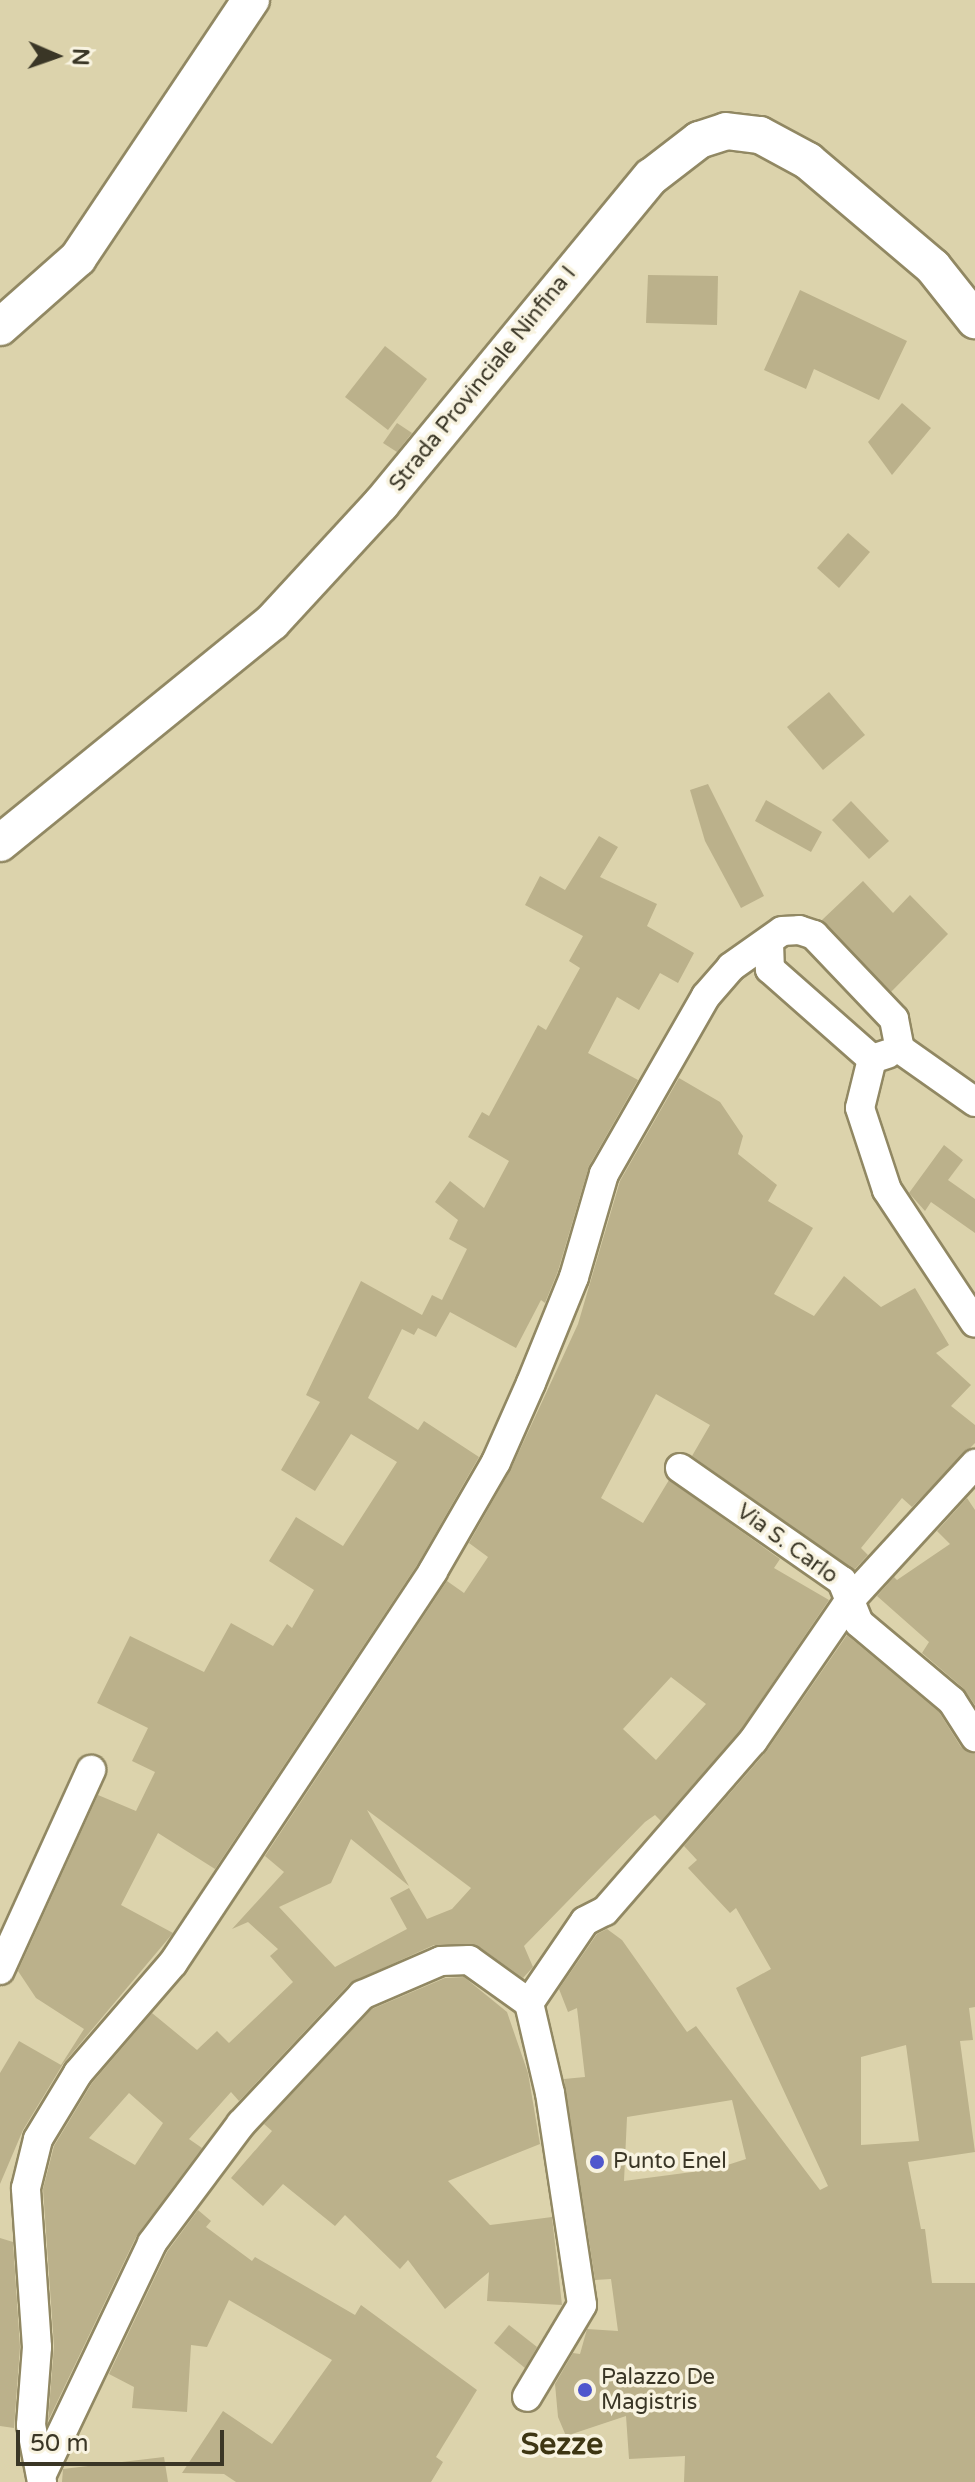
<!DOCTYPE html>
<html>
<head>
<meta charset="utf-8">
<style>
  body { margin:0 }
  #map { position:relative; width:975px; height:2482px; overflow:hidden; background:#dcd3ac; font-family:"Varela Round",sans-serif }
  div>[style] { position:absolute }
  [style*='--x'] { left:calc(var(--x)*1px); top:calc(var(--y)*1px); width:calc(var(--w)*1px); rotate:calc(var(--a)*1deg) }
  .building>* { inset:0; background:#bbb18b }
  .roads { filter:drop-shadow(2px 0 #918863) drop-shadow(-2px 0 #918863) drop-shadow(0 2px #918863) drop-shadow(0 -2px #918863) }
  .minor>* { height:28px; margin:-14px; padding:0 14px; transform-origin:14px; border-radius:14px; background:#fff }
  .tertiary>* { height:36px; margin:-18px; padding:0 18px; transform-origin:18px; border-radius:18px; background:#fff }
  .dots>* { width:22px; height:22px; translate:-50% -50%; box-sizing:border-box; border:4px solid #f8f3e0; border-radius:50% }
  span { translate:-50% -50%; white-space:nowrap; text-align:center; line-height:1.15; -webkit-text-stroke:7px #f8f3e0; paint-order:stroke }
  .street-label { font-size:22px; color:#3a3626 }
  .poi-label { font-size:22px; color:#3a3626 }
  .left { translate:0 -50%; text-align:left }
  .district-label { font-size:30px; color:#3e3613; font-weight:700 }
  .north { position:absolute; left:16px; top:16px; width:80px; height:80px; -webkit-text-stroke:6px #f8f3e0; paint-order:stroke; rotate:92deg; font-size:22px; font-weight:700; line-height:32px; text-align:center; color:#3a3626 }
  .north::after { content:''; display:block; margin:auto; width:28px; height:36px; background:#3a3626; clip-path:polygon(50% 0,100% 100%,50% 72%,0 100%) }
  .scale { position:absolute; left:16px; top:2430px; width:208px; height:36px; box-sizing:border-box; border:4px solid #3a3626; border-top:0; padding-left:10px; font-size:24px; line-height:28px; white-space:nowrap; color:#3a3626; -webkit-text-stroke:6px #f8f3e0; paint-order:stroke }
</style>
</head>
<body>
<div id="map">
  <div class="building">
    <i style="clip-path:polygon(648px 275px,718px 276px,717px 325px,646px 323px)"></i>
    <i style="clip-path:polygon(800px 290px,907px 341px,879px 400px,814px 369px,806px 389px,764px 370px)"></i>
    <i style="clip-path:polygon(385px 346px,427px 379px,388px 430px,345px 397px)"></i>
    <i style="clip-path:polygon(902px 403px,931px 428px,892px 475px,868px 442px)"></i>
    <i style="clip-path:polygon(397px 423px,412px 433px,397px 452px,383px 443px)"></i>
    <i style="clip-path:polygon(848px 533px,870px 552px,839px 588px,817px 568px)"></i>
    <i style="clip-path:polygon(829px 692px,865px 735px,823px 770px,787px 727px)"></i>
    <i style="clip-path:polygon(708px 784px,764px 896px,741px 908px,705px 841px,690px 790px)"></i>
    <i style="clip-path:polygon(766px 800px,822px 832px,811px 852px,755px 821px)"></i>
    <i style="clip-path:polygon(851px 801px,889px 841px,869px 859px,832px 820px)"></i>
    <i style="clip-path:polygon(599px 836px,618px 847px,600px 877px,657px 904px,647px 926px,694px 953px,678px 983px,660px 973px,639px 1010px,617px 997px,588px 1053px,638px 1080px,589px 1166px,558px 1271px,545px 1303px,541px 1300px,516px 1348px,450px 1312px,436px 1337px,418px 1328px,414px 1335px,402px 1329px,368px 1398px,418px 1430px,424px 1421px,479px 1457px,419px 1562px,215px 1869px,158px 1833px,121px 1905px,173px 1933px,63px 2064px,23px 2130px,0 2184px,0 2073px,19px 2041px,61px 2065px,84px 2029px,36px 1998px,18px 1971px,98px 1795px,136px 1811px,155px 1772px,132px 1761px,148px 1728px,97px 1703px,130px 1636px,204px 1672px,231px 1623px,273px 1646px,287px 1624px,292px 1628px,314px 1590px,269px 1561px,296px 1517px,343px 1546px,397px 1462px,351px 1434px,315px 1491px,281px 1470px,320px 1402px,306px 1395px,361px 1281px,422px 1315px,432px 1295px,442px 1300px,467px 1249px,449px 1239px,458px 1220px,435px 1202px,450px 1181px,484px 1208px,509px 1161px,468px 1137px,482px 1112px,489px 1116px,538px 1025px,546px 1030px,580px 968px,569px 961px,583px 936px,525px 905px,540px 876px,565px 890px)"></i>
    <i style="clip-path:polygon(863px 881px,893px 913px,910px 895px,948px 934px,891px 992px,822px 920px)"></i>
    <i style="clip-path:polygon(evenodd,679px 1078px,720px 1102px,743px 1136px,738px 1154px,777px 1185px,768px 1201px,813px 1228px,774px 1294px,814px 1316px,844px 1276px,881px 1307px,915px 1288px,949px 1345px,936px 1353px,971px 1385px,951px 1406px,975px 1425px,975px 1443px,912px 1507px,902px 1498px,861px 1548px,868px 1555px,854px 1570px,692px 1456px,710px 1425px,656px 1394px,601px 1498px,643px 1523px,669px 1480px,780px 1559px,774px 1568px,829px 1600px,740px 1731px,661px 1821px,655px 1815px,645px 1822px,524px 1946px,533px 1967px,523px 1978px,478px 1946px,434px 1945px,350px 1983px,239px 2101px,231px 2092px,189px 2139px,202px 2148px,137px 2235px,48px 2421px,54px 2346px,43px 2189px,54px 2146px,92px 2083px,152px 2013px,197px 2050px,217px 2031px,229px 2043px,293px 1982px,270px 1956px,278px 1949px,248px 1922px,232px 1929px,284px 1872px,265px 1856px,447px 1581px,464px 1593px,488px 1557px,469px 1543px,511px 1469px,578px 1324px,620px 1181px,679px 1078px,671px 1677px,706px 1704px,656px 1760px,623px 1729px,671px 1677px,679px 1078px,367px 1810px,471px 1888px,452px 1909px,427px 1919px,409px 1888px,390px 1898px,407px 1929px,335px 1967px,279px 1907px,331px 1883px,351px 1839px,409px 1886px,367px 1810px,679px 1078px,129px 2093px,163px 2123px,135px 2165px,89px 2138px,129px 2093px)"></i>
    <i style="clip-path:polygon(944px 1145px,963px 1160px,948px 1180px,975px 1199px,975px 1233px,931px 1202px,925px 1211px,909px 1193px)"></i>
    <i style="clip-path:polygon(967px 1498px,975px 1510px,975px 1705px,963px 1688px,922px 1653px,929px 1642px,877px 1596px,894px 1577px,897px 1580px,950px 1544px,937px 1531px)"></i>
    <i style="clip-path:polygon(evenodd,847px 1635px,939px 1712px,961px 1747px,975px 1754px,975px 2007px,969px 2008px,973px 2040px,960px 2041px,975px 2152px,908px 2162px,921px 2229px,925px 2229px,932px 2283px,975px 2283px,975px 2482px,684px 2482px,685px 2456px,629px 2459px,626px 2416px,566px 2436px,558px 2417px,555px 2384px,573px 2353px,580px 2354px,587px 2329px,618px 2331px,611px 2279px,595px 2280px,564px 2079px,585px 2077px,577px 2008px,568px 2012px,559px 1989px,597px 1934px,607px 1929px,622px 1940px,687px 2032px,696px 2026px,820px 2190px,828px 2186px,736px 1988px,771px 1969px,736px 1908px,730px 1913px,688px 1868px,697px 1860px,684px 1846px,766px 1752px,847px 1635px,906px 2045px,919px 2141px,861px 2145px,861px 2057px,906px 2045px,847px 1635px,732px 2100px,746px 2159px,715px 2169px,624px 2181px,627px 2117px,732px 2100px)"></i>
    <i style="clip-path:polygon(464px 1977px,507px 2012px,528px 2073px,540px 2144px,448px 2181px,490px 2225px,552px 2217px,562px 2305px,487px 2301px,489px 2272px,445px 2309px,408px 2260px,400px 2269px,345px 2215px,335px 2226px,283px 2184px,263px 2206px,231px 2178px,272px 2131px,264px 2124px,372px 2009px,445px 1978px)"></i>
    <i style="clip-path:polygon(198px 2210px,211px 2221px,206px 2227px,252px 2261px,255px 2257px,355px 2315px,361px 2305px,477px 2390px,436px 2457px,443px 2462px,431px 2482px,236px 2482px,224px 2474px,182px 2473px,223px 2411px,272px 2444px,332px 2360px,229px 2300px,207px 2347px,191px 2345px,187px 2412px,132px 2408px,134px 2387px,109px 2374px,167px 2252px)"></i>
    <i style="clip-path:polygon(0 2238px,13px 2242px,20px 2347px,14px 2428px,0 2426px)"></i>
    <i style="clip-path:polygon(509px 2325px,537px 2347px,525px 2368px,494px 2343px)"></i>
    <i style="clip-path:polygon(164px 2457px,168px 2482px,62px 2482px,63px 2469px)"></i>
  </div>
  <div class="roads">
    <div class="minor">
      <i style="--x:769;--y:943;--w:26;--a:88"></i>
      <i style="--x:770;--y:969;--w:136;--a:41.4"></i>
      <i style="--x:872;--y:1059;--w:16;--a:-18"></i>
      <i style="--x:900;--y:1049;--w:92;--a:35.2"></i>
      <i style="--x:872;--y:1059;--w:50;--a:103.8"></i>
      <i style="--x:860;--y:1108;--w:86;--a:71.8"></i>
      <i style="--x:887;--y:1190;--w:159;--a:56.5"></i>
      <i style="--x:680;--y:1468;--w:198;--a:34.9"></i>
      <i style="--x:842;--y:1581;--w:45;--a:68"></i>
      <i style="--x:859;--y:1623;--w:121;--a:40"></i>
      <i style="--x:952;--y:1701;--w:43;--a:57.4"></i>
      <i style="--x:0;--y:1970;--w:220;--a:-65.5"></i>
      <i style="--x:529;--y:2003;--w:99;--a:-55.7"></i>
      <i style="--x:585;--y:1921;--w:22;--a:-27"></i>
      <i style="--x:605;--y:1911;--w:225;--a:-49"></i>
      <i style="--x:753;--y:1741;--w:171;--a:-55.5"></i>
      <i style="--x:850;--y:1600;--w:185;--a:-47.4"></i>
      <i style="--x:42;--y:2474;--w:256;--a:-64.5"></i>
      <i style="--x:152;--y:2243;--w:149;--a:-53.2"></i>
      <i style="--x:241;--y:2124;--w:177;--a:-46.8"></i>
      <i style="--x:362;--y:1995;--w:86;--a:-23.3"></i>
      <i style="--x:441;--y:1961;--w:28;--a:-2"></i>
      <i style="--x:469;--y:1960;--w:74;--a:35.6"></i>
      <i style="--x:529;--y:2003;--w:92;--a:76.9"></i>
      <i style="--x:550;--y:2093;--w:214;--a:81.4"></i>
      <i style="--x:582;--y:2305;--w:107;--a:120.9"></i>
      <i style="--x:42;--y:2482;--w:58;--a:-100.9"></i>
      <i style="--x:31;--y:2425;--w:78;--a:-85.6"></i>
      <i style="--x:37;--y:2347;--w:159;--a:-94"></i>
      <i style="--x:26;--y:2188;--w:50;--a:-76.2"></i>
      <i style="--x:38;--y:2139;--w:77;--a:-58.8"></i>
      <i style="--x:78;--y:2073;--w:145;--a:-49.2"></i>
      <i style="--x:173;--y:1963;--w:470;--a:-56.4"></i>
      <i style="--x:433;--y:1571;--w:126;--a:-60"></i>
      <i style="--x:496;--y:1462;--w:86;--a:-66.1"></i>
      <i style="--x:531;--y:1383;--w:114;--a:-67.9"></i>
      <i style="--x:574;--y:1277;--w:107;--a:-73.8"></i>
      <i style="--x:604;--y:1174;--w:205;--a:-60.2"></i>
      <i style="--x:706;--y:996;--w:38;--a:-49"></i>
      <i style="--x:731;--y:967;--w:62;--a:-35.2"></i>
      <i style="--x:782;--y:931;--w:17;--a:-3"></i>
      <i style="--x:799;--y:930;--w:16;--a:18"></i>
      <i style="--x:814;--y:935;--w:116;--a:46.4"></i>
      <i style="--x:894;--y:1019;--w:31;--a:79"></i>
    </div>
    <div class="tertiary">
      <i style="--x:0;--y:327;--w:104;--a:-41.5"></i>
      <i style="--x:78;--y:258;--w:311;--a:-56.2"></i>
      <i style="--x:0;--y:843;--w:350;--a:-39.1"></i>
      <i style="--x:272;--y:622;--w:161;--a:-47.3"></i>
      <i style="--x:381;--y:504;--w:424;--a:-50.5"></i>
      <i style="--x:651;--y:177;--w:61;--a:-37.6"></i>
      <i style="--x:699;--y:140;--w:28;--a:-18"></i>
      <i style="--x:726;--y:131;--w:34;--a:7"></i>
      <i style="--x:760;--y:135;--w:55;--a:28.4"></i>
      <i style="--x:808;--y:161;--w:164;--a:40.3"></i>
      <i style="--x:933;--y:267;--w:68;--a:51.6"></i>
    </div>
  </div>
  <div class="dots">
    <i style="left:597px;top:2162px;background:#5057cd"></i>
    <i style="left:585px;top:2390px;background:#5057cd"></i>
  </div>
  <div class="street-label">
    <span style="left:483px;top:379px;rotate:-51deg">Strada Provinciale Ninfina I</span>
    <span style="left:787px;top:1544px;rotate:36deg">Via S. Carlo</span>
  </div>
  <div class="poi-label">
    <span class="left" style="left:613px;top:2162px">Punto Enel</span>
    <span class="left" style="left:601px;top:2390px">Palazzo De<br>Magistris</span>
  </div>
  <div class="district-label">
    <span style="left:562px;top:2445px">Sezze</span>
  </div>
  <div class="north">N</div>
  <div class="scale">50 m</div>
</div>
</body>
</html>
